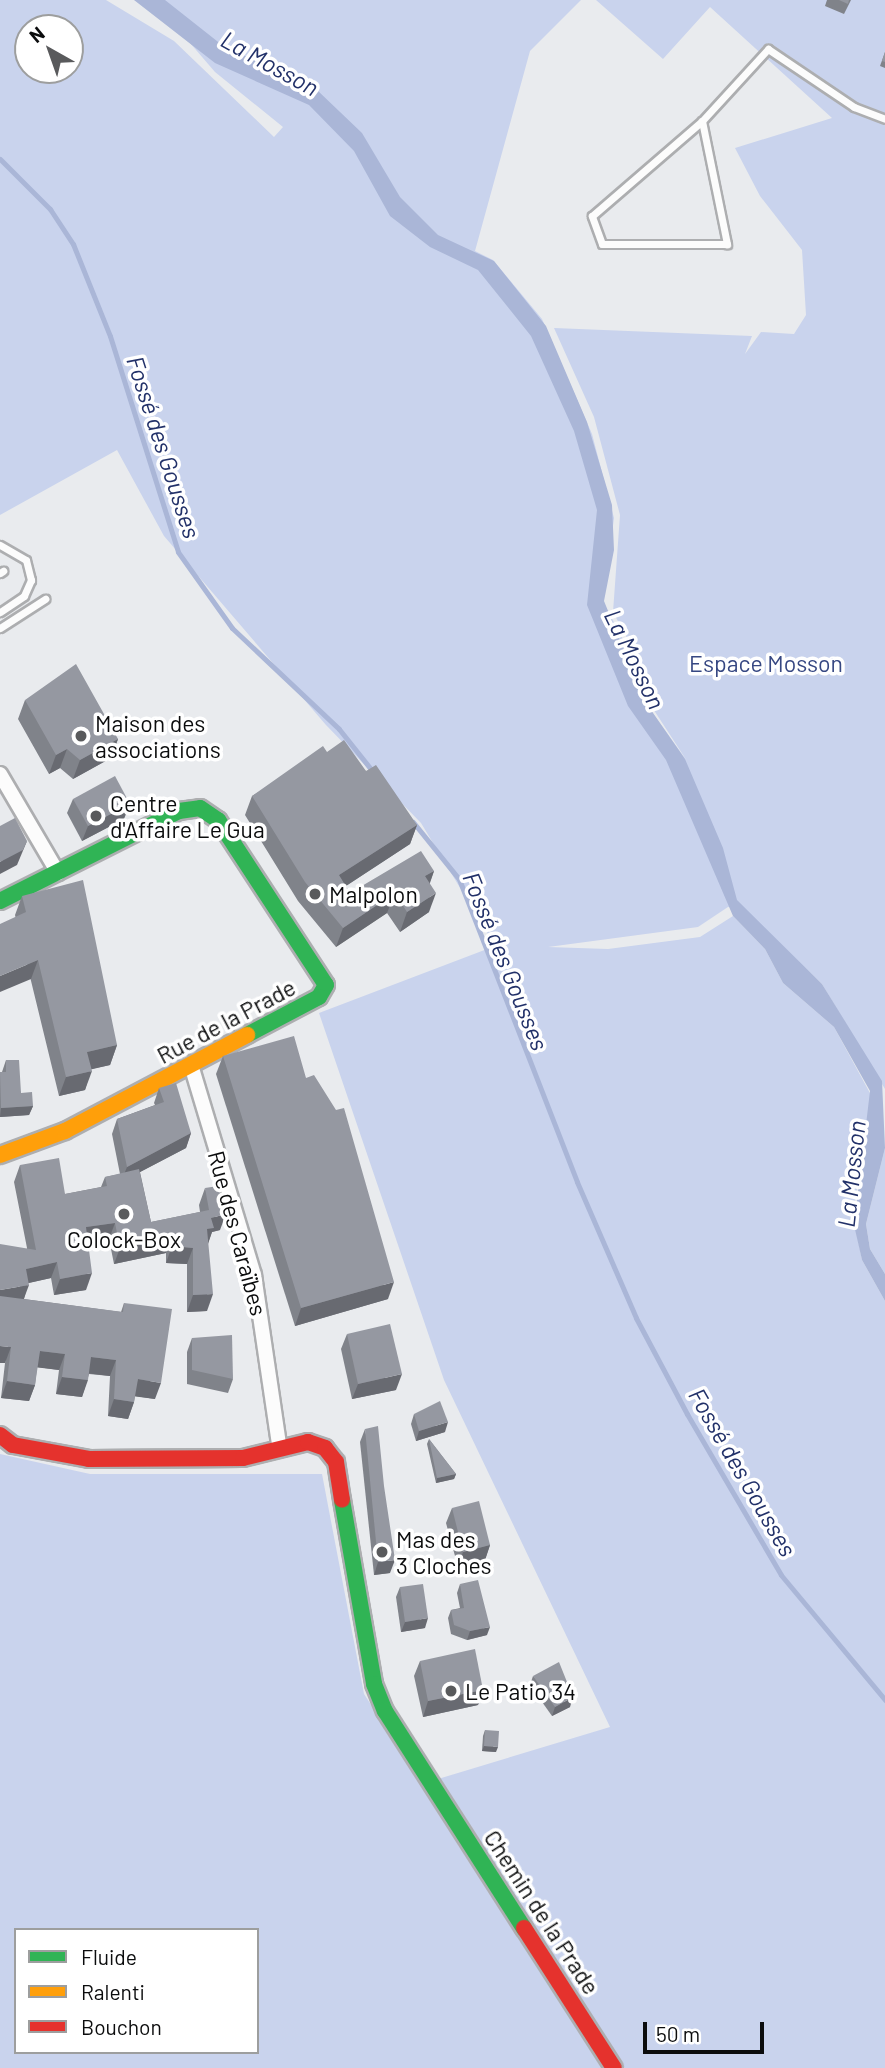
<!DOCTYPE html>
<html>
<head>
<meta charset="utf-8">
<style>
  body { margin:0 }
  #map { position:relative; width:885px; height:2068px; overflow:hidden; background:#e9ebee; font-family:Barlow,sans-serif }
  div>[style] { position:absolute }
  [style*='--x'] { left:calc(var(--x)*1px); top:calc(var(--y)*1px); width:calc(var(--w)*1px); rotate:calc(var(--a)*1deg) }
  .green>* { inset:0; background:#c9d3ed }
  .water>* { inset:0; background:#aab6d7 }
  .stream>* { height:5px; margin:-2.5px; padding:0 2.5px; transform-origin:2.5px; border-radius:2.5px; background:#aab6d7 }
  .roads { filter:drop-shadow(2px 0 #adaeb0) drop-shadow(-2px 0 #adaeb0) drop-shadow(0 2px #adaeb0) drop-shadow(0 -2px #adaeb0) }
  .lane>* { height:7px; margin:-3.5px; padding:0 3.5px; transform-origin:3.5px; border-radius:3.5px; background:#fcfcfc }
  .street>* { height:14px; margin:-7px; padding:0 7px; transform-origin:7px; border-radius:7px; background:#fcfcfc }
  .fast>* { height:16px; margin:-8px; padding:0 8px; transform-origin:8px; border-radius:8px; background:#30b455 }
  .slow>* { height:16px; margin:-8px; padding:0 8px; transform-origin:8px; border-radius:8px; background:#ff9f0a }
  .jam>* { height:16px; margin:-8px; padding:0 8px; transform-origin:8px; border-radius:8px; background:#e5322d }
  .wall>* { inset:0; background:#80838a }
  .shaded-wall>* { inset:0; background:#686a71 }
  .building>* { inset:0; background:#9598a1 }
  .dots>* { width:19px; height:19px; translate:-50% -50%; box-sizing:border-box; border:4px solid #fff; border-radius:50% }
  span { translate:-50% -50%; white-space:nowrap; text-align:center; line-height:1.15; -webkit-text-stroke:7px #fff; paint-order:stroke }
  .park-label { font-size:23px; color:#364782 }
  .poi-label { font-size:23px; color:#0b0c0d }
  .left { translate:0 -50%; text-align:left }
  .street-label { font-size:23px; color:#0b0c0d }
  .water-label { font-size:24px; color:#223169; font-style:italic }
  .legend { position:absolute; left:14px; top:1928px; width:245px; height:126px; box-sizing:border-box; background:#fff; border:2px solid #9d9e9e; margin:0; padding:9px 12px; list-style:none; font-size:21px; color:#0b0c0d }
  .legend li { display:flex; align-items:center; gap:14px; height:35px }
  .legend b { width:35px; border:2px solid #9d9e9e }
  .north { position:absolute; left:14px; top:14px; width:70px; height:70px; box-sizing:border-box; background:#fff; border:2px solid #9d9e9e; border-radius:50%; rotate:320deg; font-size:19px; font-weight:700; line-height:28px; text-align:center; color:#0b0c0d }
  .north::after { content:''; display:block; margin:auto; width:24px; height:32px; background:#595a5c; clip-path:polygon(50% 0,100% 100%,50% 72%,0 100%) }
  .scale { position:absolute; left:643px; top:2022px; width:121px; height:32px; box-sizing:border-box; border:4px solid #0b0c0d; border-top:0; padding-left:9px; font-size:21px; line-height:24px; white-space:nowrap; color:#0b0c0d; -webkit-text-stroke:5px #fff; paint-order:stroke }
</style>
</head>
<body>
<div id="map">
  <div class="green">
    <i style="clip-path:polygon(evenodd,0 0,106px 0,174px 41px,274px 137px,283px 127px,215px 72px,153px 0,581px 0,530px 51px,475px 251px,493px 260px,542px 319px,592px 434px,614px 518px,603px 602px,631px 654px,644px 701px,687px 761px,648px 701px,634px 651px,613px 612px,620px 515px,594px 417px,554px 328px,752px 336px,745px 354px,761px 332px,794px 334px,806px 315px,802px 250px,760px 196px,735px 148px,832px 118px,710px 7px,663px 59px,596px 0,885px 0,885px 1089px,822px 984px,743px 908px,728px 907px,698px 927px,548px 947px,608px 949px,700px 937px,733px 916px,765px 949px,783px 983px,834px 1027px,871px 1095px,853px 1215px,862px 1260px,885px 1301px,885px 2068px,618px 2068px,438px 1779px,610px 1727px,444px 1380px,319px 1013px,495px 946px,421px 823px,326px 725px,164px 536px,117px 450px,0 515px,0 0,28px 28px,70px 28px,70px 70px,28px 70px,28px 28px)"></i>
    <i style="clip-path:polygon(885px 1148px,885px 1274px,870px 1249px,866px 1224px)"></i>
    <i style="clip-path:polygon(evenodd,0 1454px,90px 1474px,322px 1474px,364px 1694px,609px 2068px,0 2068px,0 1454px,16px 1930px,257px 1930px,257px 2052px,16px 2052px,16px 1930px)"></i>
  </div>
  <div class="water">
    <i style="clip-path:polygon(134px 0,165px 0,222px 45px,317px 90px,362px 133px,400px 197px,438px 235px,494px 261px,546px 326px,587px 422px,612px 505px,614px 550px,604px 601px,644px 700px,685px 759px,723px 848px,737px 900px,822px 984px,882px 1081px,885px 1148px,866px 1224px,870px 1249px,885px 1274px,885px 1301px,862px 1260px,854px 1225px,870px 1091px,834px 1027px,783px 983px,765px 949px,733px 916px,666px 760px,628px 706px,587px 605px,597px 510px,574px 431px,531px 336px,478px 270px,430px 247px,390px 216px,354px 151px,309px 105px,215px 63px)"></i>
  </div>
  <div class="stream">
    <i style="--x:0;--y:159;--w:71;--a:45"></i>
    <i style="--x:50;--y:209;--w:42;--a:56.7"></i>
    <i style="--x:73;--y:244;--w:99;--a:68.1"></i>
    <i style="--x:110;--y:336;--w:226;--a:72.5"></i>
    <i style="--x:178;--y:552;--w:93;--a:54.6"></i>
    <i style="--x:232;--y:628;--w:147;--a:43.3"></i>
    <i style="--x:339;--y:729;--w:56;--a:51.5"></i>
    <i style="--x:413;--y:822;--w:73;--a:51.1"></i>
    <i style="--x:459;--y:879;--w:325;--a:68.7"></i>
    <i style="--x:577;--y:1182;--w:148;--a:66.5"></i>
    <i style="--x:636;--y:1318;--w:109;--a:62"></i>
    <i style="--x:687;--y:1414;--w:186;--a:59.7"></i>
    <i style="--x:781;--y:1575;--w:163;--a:50.2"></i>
  </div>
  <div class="roads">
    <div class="lane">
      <i style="--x:702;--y:121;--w:126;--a:78.5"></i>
      <i style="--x:727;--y:244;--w:125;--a:180"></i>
      <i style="--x:602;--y:244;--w:30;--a:-110"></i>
      <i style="--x:592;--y:216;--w:145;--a:-40.8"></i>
      <i style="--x:702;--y:121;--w:98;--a:-47.5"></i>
      <i style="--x:768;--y:49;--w:104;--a:34"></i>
      <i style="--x:854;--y:107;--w:33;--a:21"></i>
      <i style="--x:0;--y:545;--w:30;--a:30"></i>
      <i style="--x:26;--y:560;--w:21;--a:76"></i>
      <i style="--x:31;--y:580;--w:17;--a:114"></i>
      <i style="--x:24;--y:596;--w:29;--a:146"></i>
      <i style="--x:0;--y:573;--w:4;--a:-34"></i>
      <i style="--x:0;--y:628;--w:54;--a:-32.8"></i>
    </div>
    <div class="street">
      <i style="--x:0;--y:774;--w:115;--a:59.6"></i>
      <i style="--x:191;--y:1065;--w:219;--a:73.3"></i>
      <i style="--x:254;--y:1275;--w:172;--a:81.6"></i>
    </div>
    <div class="fast">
      <i style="--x:0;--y:901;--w:200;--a:-26.7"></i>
      <i style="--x:179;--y:811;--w:21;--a:-8"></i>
      <i style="--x:200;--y:808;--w:22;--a:34"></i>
      <i style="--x:218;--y:820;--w:197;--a:56.8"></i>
      <i style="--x:326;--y:985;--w:14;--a:120"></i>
      <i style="--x:319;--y:997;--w:81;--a:152.2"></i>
      <i style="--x:342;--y:1500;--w:187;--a:80.1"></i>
      <i style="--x:374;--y:1684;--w:29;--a:68"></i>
      <i style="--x:385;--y:1711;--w:258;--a:57.4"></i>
    </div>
    <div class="slow">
      <i style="--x:0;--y:1155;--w:69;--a:-20.3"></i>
      <i style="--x:65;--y:1131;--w:206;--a:-27.8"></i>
    </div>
    <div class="jam">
      <i style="--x:0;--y:1435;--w:16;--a:38"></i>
      <i style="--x:13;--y:1445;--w:77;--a:10.4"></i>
      <i style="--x:89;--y:1459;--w:154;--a:-0.4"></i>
      <i style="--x:243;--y:1458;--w:67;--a:-13.8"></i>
      <i style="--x:308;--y:1442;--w:18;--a:19"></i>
      <i style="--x:325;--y:1448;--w:18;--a:52"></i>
      <i style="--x:336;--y:1462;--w:38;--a:81"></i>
      <i style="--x:524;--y:1928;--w:166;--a:57.3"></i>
    </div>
  </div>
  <div class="wall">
    <i style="clip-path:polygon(827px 0,851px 0,844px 14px,825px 6px)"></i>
    <i style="clip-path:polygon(885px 52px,885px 68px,880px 66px)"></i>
    <i style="clip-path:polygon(25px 700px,118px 739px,111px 758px,73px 779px,60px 768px,49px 774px,18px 719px)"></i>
    <i style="clip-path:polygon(327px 752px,366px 771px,417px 825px,410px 844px,346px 886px,350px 893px,434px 871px,430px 883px,429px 912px,400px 932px,387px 913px,336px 947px,298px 901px,245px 815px,252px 796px)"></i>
    <i style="clip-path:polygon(73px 799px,124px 819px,82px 841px,67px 813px)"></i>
    <i style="clip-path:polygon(22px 896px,117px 1045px,110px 1065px,91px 1069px,85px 1090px,59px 1096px,15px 915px)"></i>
    <i style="clip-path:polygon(223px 1056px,306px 1078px,388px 1299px,295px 1326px,216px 1074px)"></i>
    <i style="clip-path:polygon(6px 1060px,21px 1093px,33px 1106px,29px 1115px,0 1117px,0 1072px,2px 1072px)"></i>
    <i style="clip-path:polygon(159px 1088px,191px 1133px,186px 1148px,140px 1172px,151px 1222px,200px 1212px,199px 1205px,205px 1188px,220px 1230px,212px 1232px,208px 1243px,207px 1311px,187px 1312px,187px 1264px,166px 1263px,166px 1253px,114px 1264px,109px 1239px,88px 1242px,86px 1290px,54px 1295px,51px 1278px,28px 1283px,24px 1299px,121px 1312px,124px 1303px,155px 1399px,135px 1396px,134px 1402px,128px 1419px,108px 1416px,110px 1376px,89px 1374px,82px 1397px,56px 1394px,59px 1370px,37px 1367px,35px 1385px,29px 1401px,1px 1398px,5px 1363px,27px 1248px,14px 1182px,20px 1165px,65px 1194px,101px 1187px,105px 1177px,120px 1174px,112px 1134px,117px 1119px,155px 1105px,154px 1103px)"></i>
    <i style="clip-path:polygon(347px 1334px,396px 1390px,352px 1399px,341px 1349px)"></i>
    <i style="clip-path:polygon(192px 1338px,233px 1379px,228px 1393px,187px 1384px,187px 1352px)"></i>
    <i style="clip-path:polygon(414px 1414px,445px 1432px,416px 1441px,411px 1424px)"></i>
    <i style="clip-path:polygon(365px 1429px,390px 1573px,374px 1575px,360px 1442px)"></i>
    <i style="clip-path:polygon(429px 1439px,456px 1474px,454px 1479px,436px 1483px,427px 1444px)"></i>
    <i style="clip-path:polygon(452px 1508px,490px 1545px,485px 1560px,458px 1567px,446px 1523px)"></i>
    <i style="clip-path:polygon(460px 1584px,487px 1635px,467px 1640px,451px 1634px,448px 1618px,451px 1610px,460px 1608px,457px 1593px)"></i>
    <i style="clip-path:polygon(400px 1587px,425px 1628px,401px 1632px,396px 1597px)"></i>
    <i style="clip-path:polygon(420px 1661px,483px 1690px,478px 1705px,423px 1717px,414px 1676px)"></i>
    <i style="clip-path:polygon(533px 1676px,570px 1707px,552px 1716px,530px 1685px)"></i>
    <i style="clip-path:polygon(485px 1730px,496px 1752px,482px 1751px,483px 1736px)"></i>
  </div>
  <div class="shaded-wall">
    <i style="clip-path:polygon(118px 739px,111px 758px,73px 779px,80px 760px)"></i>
    <i style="clip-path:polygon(67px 749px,60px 768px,49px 774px,56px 755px)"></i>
    <i style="clip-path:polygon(130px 804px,124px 819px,82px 841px,88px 826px)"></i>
    <i style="clip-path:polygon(417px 825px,410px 844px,332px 895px,339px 875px)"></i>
    <i style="clip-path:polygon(27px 841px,17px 865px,0 874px,0 862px)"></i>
    <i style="clip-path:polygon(434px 871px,427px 890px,425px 876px)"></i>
    <i style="clip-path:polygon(395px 893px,387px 913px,336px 947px,343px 928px)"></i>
    <i style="clip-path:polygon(436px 893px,429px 912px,400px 932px,407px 912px)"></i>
    <i style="clip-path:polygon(38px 960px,31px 979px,0 992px,0 976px)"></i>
    <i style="clip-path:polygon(117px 1045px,110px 1065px,80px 1072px,87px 1052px)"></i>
    <i style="clip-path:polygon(92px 1071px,85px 1090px,59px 1096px,66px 1077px)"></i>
    <i style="clip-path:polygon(33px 1106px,29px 1115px,0 1117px,1px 1108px)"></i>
    <i style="clip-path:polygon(191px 1133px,186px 1148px,121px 1182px,127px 1167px)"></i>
    <i style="clip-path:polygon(226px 1214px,220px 1230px,212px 1232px,208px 1244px,201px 1246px,211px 1218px)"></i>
    <i style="clip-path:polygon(115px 1223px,109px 1239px,80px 1244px,86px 1227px)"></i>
    <i style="clip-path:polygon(172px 1237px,166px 1253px,114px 1264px,120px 1248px)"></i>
    <i style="clip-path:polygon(172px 1246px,193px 1248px,187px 1264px,166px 1263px)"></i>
    <i style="clip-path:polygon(57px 1262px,51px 1278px,20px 1285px,26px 1269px)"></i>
    <i style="clip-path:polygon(92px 1273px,86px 1290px,54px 1295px,60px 1279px)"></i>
    <i style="clip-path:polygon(394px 1282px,388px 1299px,295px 1326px,301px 1308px)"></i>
    <i style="clip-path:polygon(29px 1285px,23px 1301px,0 1305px,0 1290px)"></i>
    <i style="clip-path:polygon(213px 1294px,207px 1311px,187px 1312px,193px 1295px)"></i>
    <i style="clip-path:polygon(0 1346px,11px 1347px,5px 1363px,0 1363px)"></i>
    <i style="clip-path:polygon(40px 1351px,65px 1354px,59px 1370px,34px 1367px)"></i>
    <i style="clip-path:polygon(91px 1357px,116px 1360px,110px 1376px,85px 1373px)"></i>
    <i style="clip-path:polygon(402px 1374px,396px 1390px,352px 1399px,358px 1384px)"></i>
    <i style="clip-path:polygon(62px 1377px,88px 1380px,82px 1397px,56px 1394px)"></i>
    <i style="clip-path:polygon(138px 1379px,161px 1383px,155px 1399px,132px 1396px)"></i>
    <i style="clip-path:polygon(7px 1381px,35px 1385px,29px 1401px,1px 1398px)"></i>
    <i style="clip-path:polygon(114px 1399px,134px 1402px,128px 1419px,108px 1416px)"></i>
    <i style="clip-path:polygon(448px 1422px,445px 1432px,416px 1441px,419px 1431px)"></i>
    <i style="clip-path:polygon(456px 1474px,454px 1479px,436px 1483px,437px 1478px)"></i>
    <i style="clip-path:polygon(490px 1545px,485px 1560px,458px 1567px,463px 1552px)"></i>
    <i style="clip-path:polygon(395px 1560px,390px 1573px,374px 1575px,378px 1562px)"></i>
    <i style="clip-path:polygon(428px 1618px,425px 1628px,401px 1632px,405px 1622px)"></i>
    <i style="clip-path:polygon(490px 1627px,487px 1635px,467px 1640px,470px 1631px)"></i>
    <i style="clip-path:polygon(483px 1690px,478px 1705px,423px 1717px,428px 1701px)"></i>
    <i style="clip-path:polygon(573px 1697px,570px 1707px,552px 1716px,555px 1707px)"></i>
    <i style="clip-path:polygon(484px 1746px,498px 1747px,496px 1752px,482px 1751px)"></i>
  </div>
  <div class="building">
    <i style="clip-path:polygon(839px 0,849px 0,848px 4px)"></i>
    <i style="clip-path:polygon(885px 52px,885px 62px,882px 61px)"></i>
    <i style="clip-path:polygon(76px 664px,118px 739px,80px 760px,67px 749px,56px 755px,25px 700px)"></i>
    <i style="clip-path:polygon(344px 740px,366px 771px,376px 765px,417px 825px,339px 875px,350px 893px,421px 851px,434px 871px,425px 876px,436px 893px,407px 912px,395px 893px,343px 928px,305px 882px,252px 796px,323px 746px,327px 752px)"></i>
    <i style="clip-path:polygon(115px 776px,130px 804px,88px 826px,73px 799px)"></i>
    <i style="clip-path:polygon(15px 818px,27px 841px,23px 850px,0 862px,0 826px)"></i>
    <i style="clip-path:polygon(83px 880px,117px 1045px,87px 1052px,92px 1071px,66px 1077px,38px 960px,0 976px,0 924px,26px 912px,22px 896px)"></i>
    <i style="clip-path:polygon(294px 1036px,306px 1078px,314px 1075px,336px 1110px,344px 1108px,394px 1282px,301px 1308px,223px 1056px)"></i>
    <i style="clip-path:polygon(6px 1060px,19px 1060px,21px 1093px,32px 1092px,33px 1106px,1px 1108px,0 1072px,6px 1072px)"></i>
    <i style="clip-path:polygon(176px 1083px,191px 1133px,127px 1167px,117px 1119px,164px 1102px,159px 1088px)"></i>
    <i style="clip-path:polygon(59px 1158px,65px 1194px,107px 1186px,105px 1177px,139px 1169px,151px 1222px,209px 1210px,205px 1188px,218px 1186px,226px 1214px,211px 1218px,214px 1228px,207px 1229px,213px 1294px,193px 1295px,193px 1248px,172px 1246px,172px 1237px,120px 1248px,115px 1223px,86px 1227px,92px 1273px,60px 1279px,57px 1262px,26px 1269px,29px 1285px,0 1290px,0 1244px,36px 1250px,20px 1165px)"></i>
    <i style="clip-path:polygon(0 1296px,123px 1312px,124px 1303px,172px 1309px,161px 1383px,138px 1379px,134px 1402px,114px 1399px,116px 1360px,91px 1357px,88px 1380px,62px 1377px,65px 1354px,40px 1351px,35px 1385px,7px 1381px,11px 1347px,0 1346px)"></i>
    <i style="clip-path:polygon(390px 1324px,402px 1374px,358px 1384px,347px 1334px)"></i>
    <i style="clip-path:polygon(232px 1335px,233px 1379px,192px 1370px,192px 1338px)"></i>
    <i style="clip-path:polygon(440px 1401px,448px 1422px,419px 1431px,414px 1414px)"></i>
    <i style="clip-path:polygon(378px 1426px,384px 1486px,395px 1560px,378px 1562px,365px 1429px)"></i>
    <i style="clip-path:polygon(429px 1439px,456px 1474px,437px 1478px)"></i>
    <i style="clip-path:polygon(479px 1501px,490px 1545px,463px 1552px,452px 1508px)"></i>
    <i style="clip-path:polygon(478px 1580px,490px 1627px,470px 1631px,454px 1625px,451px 1610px,464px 1608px,460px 1584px)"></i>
    <i style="clip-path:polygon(423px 1584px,428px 1618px,405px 1622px,400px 1587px)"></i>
    <i style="clip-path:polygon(475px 1649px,483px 1690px,428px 1701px,420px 1661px)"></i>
    <i style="clip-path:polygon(559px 1662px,573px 1697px,555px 1707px,533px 1676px)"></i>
    <i style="clip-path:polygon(485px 1730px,499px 1731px,498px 1747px,484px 1746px)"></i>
  </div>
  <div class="dots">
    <i style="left:81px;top:736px;background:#595a5c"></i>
    <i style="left:96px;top:816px;background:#595a5c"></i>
    <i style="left:315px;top:894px;background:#595a5c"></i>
    <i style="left:124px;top:1214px;background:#595a5c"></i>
    <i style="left:382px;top:1552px;background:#595a5c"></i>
    <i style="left:451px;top:1691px;background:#595a5c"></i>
  </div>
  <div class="park-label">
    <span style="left:766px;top:663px">Espace Mosson</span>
  </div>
  <div class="poi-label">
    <span class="left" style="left:95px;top:736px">Maison des<br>associations</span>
    <span class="left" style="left:110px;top:816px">Centre<br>d'Affaire Le Gua</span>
    <span class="left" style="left:329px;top:894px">Malpolon</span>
    <span style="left:124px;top:1239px">Colock-Box</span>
    <span class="left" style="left:396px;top:1552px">Mas des<br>3 Cloches</span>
    <span class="left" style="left:465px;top:1691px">Le Patio 34</span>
  </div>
  <div class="street-label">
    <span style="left:226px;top:1021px;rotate:-28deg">Rue de la Prade</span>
    <span style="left:238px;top:1233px;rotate:75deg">Rue des Caraïbes</span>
    <span style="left:542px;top:1912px;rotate:57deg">Chemin de la Prade</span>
  </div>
  <div class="water-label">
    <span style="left:270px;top:63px;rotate:29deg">La Mosson</span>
    <span style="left:164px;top:447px;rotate:72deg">Fossé des Gousses</span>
    <span style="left:635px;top:659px;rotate:64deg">La Mosson</span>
    <span style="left:506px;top:961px;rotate:68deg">Fossé des Gousses</span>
    <span style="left:851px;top:1174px;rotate:-84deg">La Mosson</span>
    <span style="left:743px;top:1472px;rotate:60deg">Fossé des Gousses</span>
  </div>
  <ul class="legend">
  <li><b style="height:9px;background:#30b455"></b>Fluide</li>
  <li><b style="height:9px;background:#ff9f0a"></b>Ralenti</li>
  <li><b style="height:9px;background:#e5322d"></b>Bouchon</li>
  </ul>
  <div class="north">N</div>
  <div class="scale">50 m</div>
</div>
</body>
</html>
